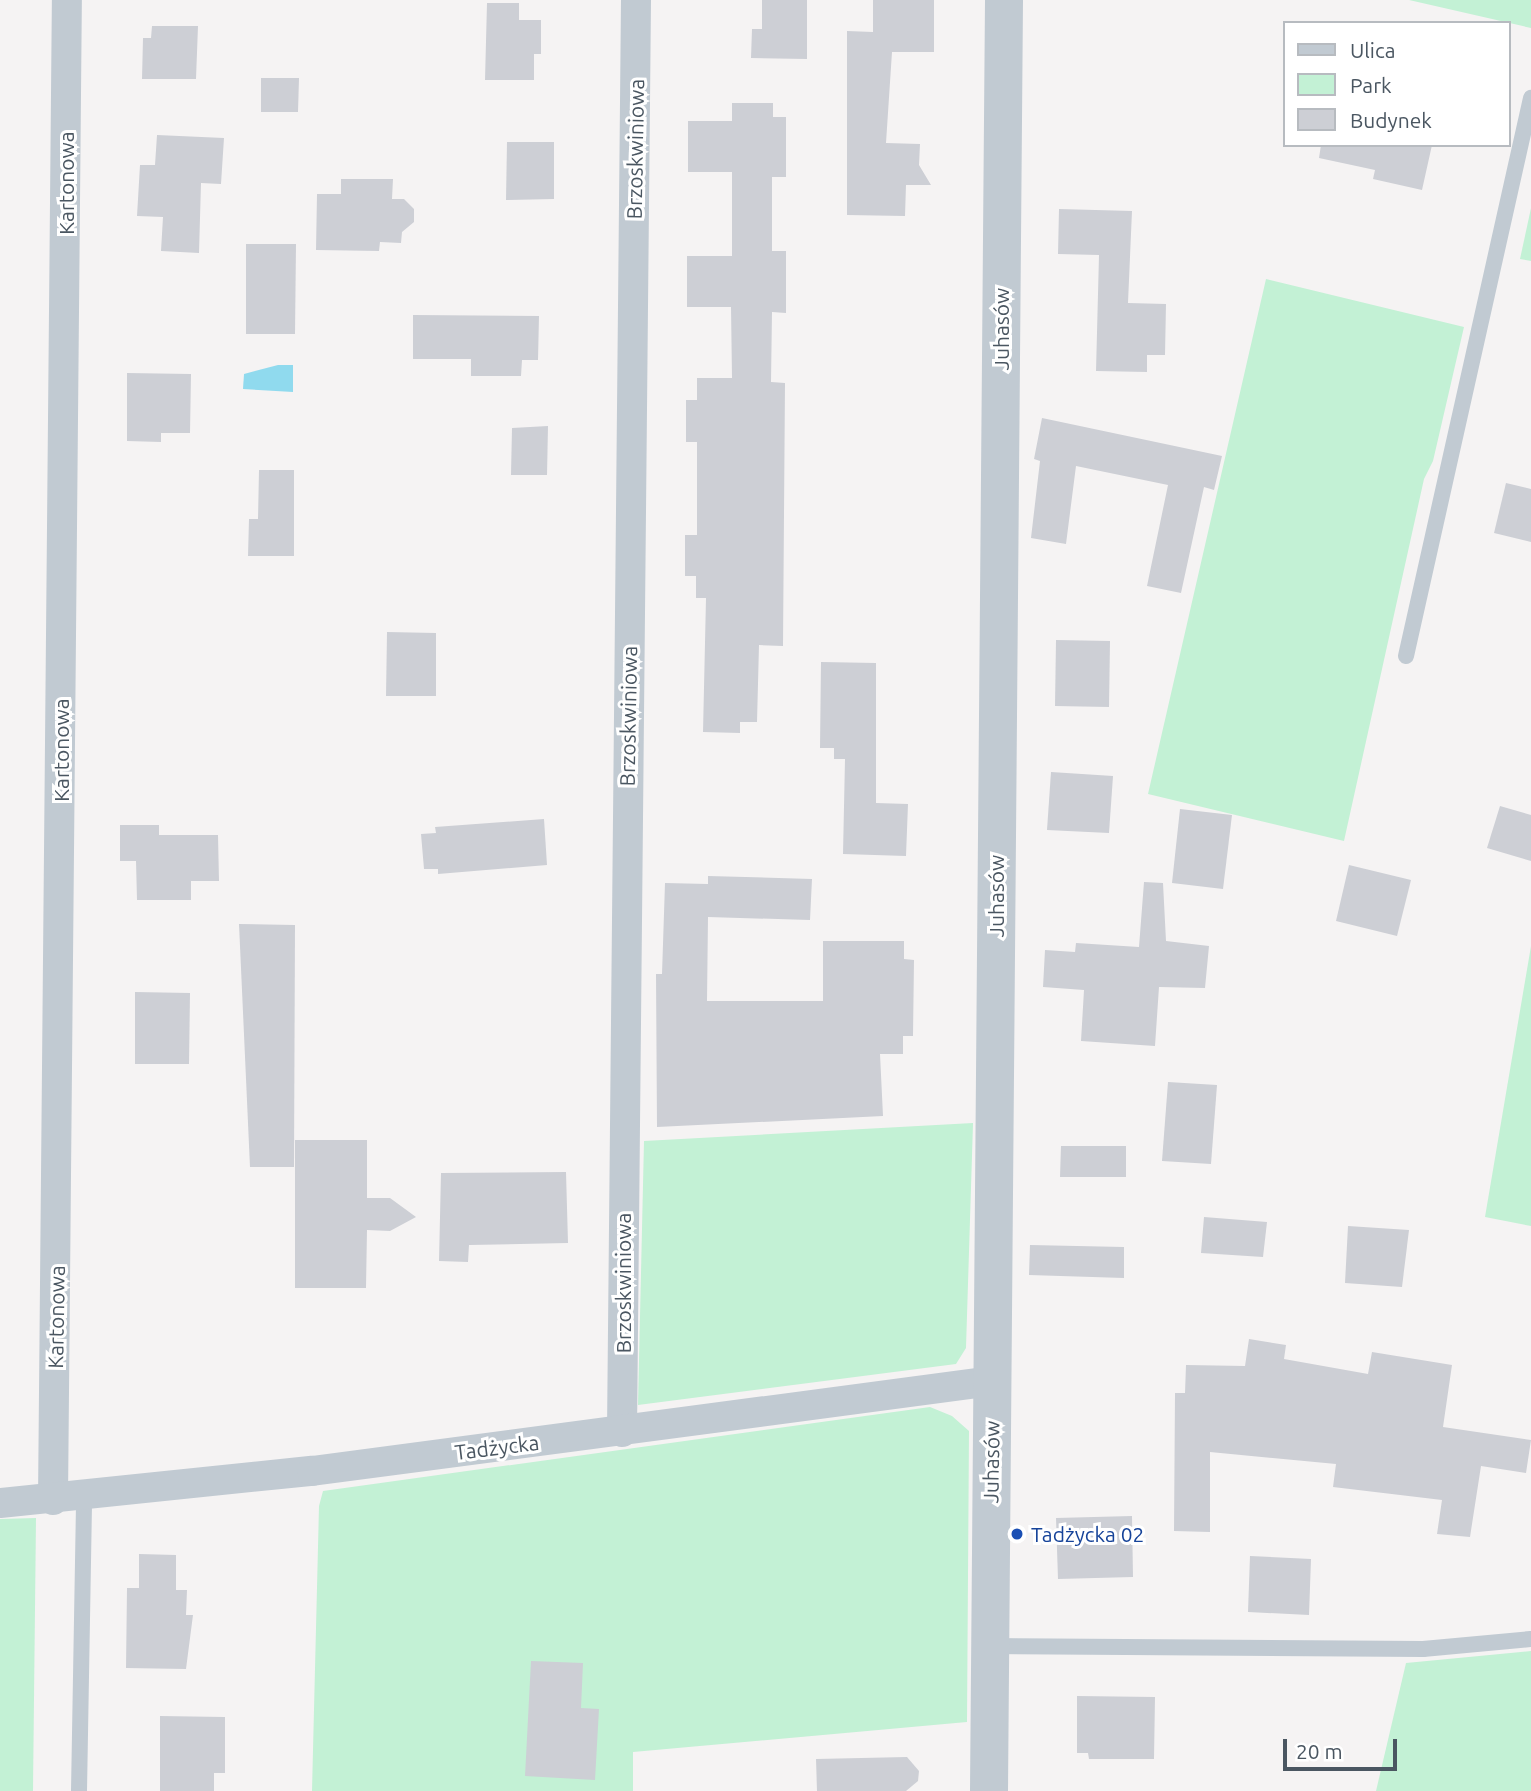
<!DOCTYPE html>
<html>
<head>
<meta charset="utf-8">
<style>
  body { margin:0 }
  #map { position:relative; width:1531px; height:1791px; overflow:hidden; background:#f5f3f3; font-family:Ubuntu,sans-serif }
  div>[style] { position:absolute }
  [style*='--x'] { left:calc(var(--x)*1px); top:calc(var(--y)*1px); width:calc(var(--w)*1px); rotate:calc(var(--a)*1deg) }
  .green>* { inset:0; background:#c3f1d5 }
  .water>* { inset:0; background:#90daee }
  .building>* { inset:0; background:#cdcfd5 }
  .service>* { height:16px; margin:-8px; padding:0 8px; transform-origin:8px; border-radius:8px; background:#c1cad2 }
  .minor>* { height:30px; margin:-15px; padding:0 15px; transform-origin:15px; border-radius:15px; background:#c1cad2 }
  .tertiary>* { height:38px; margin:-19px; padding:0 19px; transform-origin:19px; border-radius:19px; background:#c1cad2 }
  .dots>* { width:19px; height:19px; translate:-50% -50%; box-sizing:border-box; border:4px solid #fff; border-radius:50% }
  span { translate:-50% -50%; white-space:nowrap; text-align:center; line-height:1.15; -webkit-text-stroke:6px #fff; paint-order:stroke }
  .street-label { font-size:21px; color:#4a5661 }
  .transit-label { font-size:21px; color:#164399 }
  .left { translate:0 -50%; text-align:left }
  .legend { position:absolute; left:1283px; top:21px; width:228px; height:126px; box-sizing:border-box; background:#fff; border:2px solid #b7bbc0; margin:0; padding:9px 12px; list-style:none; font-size:21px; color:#4a5661 }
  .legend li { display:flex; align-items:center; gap:14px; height:35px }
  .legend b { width:35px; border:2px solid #b7bbc0 }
  .scale { position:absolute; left:1283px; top:1739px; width:114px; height:32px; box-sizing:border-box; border:4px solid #4a5661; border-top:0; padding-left:9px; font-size:21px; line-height:24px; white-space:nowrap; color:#4a5661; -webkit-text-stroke:5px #fff; paint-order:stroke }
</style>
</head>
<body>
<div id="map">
  <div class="green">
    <i style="clip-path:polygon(1409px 0,1531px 0,1531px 28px)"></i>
    <i style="clip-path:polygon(1531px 208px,1531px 261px,1520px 259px)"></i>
    <i style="clip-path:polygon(1266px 279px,1464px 327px,1433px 461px,1424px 479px,1344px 841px,1148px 794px)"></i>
    <i style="clip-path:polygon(1531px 946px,1531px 1226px,1485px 1217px)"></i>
    <i style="clip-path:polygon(973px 1123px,966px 1348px,956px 1364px,638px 1405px,644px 1141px)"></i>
    <i style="clip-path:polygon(930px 1407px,952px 1416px,969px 1431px,967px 1722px,633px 1752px,633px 1791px,312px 1791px,319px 1506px,323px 1491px)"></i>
    <i style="clip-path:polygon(36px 1518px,33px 1791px,0 1791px,0 1519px)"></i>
    <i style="clip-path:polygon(1531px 1651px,1531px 1791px,1376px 1791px,1406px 1663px)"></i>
  </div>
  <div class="water">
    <i style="clip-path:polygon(278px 365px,293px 365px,293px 392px,243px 389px,244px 374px)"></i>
  </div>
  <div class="building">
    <i style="clip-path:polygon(762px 0,807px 0,807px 59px,751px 58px,752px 29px,762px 29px)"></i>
    <i style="clip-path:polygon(873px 0,934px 0,934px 52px,892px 52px,886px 143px,920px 144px,919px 165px,931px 185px,906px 185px,905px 216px,847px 215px,847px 31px,873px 32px)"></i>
    <i style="clip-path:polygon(487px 3px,519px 3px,519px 20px,541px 20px,541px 54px,534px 54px,534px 80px,485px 80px)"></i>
    <i style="clip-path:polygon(152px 26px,198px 26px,196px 79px,142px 79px,143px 38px,151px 38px)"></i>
    <i style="clip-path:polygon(261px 78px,299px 78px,298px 112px,261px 112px)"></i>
    <i style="clip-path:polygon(732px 103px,773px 103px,773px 117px,786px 117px,786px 177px,772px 177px,772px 251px,786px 251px,786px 313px,772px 312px,771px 382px,785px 383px,783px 646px,759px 645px,757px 722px,740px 722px,740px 733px,703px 732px,706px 598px,696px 598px,696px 576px,685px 576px,685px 535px,697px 535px,697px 442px,686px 442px,686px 400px,697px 400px,697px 378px,732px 378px,731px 307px,687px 307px,687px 256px,732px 256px,732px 172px,688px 172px,688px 121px,732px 121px)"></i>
    <i style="clip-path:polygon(157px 135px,224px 138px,221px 184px,201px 183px,199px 253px,161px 251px,163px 217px,137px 216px,140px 165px,155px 165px)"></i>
    <i style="clip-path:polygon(507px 142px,554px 142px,554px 199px,506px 200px)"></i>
    <i style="clip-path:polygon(1321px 145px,1432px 145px,1422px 190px,1373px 179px,1375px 170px,1319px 158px)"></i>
    <i style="clip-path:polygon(341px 179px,393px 179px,392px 199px,404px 199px,414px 209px,414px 222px,402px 232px,401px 243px,380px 242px,379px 251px,316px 250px,317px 194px,341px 194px)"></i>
    <i style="clip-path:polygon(1059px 209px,1132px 211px,1128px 303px,1166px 304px,1165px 355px,1147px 355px,1147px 372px,1096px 371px,1099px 255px,1058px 254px)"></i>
    <i style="clip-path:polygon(246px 244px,296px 244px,295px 334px,246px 334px)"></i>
    <i style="clip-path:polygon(413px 315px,539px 316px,538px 360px,522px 360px,521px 376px,471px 376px,471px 359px,413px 359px)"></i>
    <i style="clip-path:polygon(127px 373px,191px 374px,190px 433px,161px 433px,161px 442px,127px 441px)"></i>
    <i style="clip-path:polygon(1042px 418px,1222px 456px,1214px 490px,1204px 487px,1181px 593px,1147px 586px,1168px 485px,1076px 466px,1066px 544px,1031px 538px,1040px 461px,1034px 459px)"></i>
    <i style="clip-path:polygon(548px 426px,547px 475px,511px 475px,512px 428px)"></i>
    <i style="clip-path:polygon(259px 470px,294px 470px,294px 556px,248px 556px,249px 519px,258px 519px)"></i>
    <i style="clip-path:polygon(1506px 483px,1531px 489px,1531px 542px,1494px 533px)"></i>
    <i style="clip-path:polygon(387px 632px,436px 633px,436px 696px,386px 696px)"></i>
    <i style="clip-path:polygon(1056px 640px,1110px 641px,1109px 707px,1055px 706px)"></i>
    <i style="clip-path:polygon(821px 662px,876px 663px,876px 803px,908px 804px,906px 856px,843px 854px,845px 759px,834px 759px,834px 748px,820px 748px)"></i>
    <i style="clip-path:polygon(1051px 772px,1113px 776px,1109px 833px,1047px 830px)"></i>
    <i style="clip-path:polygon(1500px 806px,1531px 815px,1531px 861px,1487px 848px)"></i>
    <i style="clip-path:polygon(1180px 809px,1232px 815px,1223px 889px,1172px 883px)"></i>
    <i style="clip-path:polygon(544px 819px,547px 865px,438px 874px,438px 869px,424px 869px,421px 834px,436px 833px,435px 827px)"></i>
    <i style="clip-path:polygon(120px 825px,159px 825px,159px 835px,218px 835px,219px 881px,191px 881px,191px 900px,137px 900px,136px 861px,120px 861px)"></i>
    <i style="clip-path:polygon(1349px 865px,1411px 880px,1397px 936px,1336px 921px)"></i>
    <i style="clip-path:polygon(708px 876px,812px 879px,810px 920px,708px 917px,707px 1001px,823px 1001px,823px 941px,904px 941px,904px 959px,914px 960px,913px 1036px,903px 1036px,903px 1054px,880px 1054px,883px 1116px,657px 1127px,656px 974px,662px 974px,665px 883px,708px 884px)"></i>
    <i style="clip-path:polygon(1144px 882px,1163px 883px,1166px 941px,1209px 946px,1205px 988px,1159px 987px,1155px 1046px,1081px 1041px,1084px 990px,1043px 987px,1045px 950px,1075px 952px,1076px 943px,1139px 947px)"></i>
    <i style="clip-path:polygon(239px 924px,295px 925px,294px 1167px,250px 1167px)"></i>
    <i style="clip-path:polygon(135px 992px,190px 993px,189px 1064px,135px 1064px)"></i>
    <i style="clip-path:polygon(1168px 1082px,1217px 1085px,1211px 1164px,1162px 1161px)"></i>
    <i style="clip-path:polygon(295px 1140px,367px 1140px,367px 1198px,390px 1198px,416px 1217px,390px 1231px,367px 1230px,366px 1288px,295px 1288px)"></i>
    <i style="clip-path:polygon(1061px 1146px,1126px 1146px,1126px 1177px,1060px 1177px)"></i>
    <i style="clip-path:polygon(566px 1172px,568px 1243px,469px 1245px,468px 1262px,439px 1261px,441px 1173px)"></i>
    <i style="clip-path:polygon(1204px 1217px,1267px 1222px,1263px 1257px,1201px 1253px)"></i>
    <i style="clip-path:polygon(1348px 1226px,1409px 1230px,1402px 1287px,1345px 1283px)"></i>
    <i style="clip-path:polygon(1030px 1245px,1124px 1247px,1124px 1278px,1029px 1275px)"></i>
    <i style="clip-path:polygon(1249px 1339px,1286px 1345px,1284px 1359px,1368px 1374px,1372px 1352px,1452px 1365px,1443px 1427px,1531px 1440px,1526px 1473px,1481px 1466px,1470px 1537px,1437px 1534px,1442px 1500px,1333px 1487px,1336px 1464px,1210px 1452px,1210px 1532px,1174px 1531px,1175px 1393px,1185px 1393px,1186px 1365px,1245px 1366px)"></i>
    <i style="clip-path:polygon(1132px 1516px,1133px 1577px,1058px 1579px,1056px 1518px)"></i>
    <i style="clip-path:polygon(139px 1554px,176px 1555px,176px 1590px,187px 1590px,186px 1615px,193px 1615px,186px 1669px,126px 1668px,127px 1588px,139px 1588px)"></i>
    <i style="clip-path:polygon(1250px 1556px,1311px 1559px,1309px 1615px,1248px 1612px)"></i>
    <i style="clip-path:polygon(531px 1661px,583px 1663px,581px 1708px,599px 1709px,595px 1780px,525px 1776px)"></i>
    <i style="clip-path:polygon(1077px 1696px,1155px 1697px,1154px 1759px,1089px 1759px,1088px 1753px,1077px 1753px)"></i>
    <i style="clip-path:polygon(160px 1716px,225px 1717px,225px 1773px,214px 1773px,214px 1791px,160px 1791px)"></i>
    <i style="clip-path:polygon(907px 1757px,919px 1771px,918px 1781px,906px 1791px,817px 1791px,816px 1759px)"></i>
  </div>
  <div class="service">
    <i style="--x:1406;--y:656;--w:572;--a:-77.37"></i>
    <i style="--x:989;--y:1646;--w:434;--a:0.4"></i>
    <i style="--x:1423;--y:1649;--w:108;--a:-5.3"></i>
    <i style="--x:79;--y:1791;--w:294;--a:-89"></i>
  </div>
  <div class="minor">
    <i style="--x:622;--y:1432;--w:1432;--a:-89.44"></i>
    <i style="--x:53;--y:1500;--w:1500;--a:-89.47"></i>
    <i style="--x:0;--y:1503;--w:314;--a:-5.9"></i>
    <i style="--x:312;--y:1471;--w:687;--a:-7.53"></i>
  </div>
  <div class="tertiary">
    <i style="--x:989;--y:1791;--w:1791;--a:-89.52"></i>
  </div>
  <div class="dots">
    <i style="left:1017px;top:1534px;background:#1a4fb4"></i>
  </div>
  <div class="street-label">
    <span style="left:635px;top:149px;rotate:-89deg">Brzoskwiniowa</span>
    <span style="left:66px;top:183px;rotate:-90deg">Kartonowa</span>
    <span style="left:1001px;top:329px;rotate:-90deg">Juhasów</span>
    <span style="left:628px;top:716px;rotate:-89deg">Brzoskwiniowa</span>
    <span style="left:61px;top:750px;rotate:-90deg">Kartonowa</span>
    <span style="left:996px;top:896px;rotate:-90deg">Juhasów</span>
    <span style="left:623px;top:1283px;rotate:-90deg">Brzoskwiniowa</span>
    <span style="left:56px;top:1317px;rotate:-89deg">Kartonowa</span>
    <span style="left:497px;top:1447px;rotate:-7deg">Tadżycka</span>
    <span style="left:991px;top:1462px;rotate:-89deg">Juhasów</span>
  </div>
  <div class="transit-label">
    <span class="left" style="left:1031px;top:1534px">Tadżycka 02</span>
  </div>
  <ul class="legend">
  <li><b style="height:9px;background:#c1cad2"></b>Ulica</li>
  <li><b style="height:19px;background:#c3f1d5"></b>Park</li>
  <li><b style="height:19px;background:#cdcfd5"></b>Budynek</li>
  </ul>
  <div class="scale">20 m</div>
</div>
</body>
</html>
